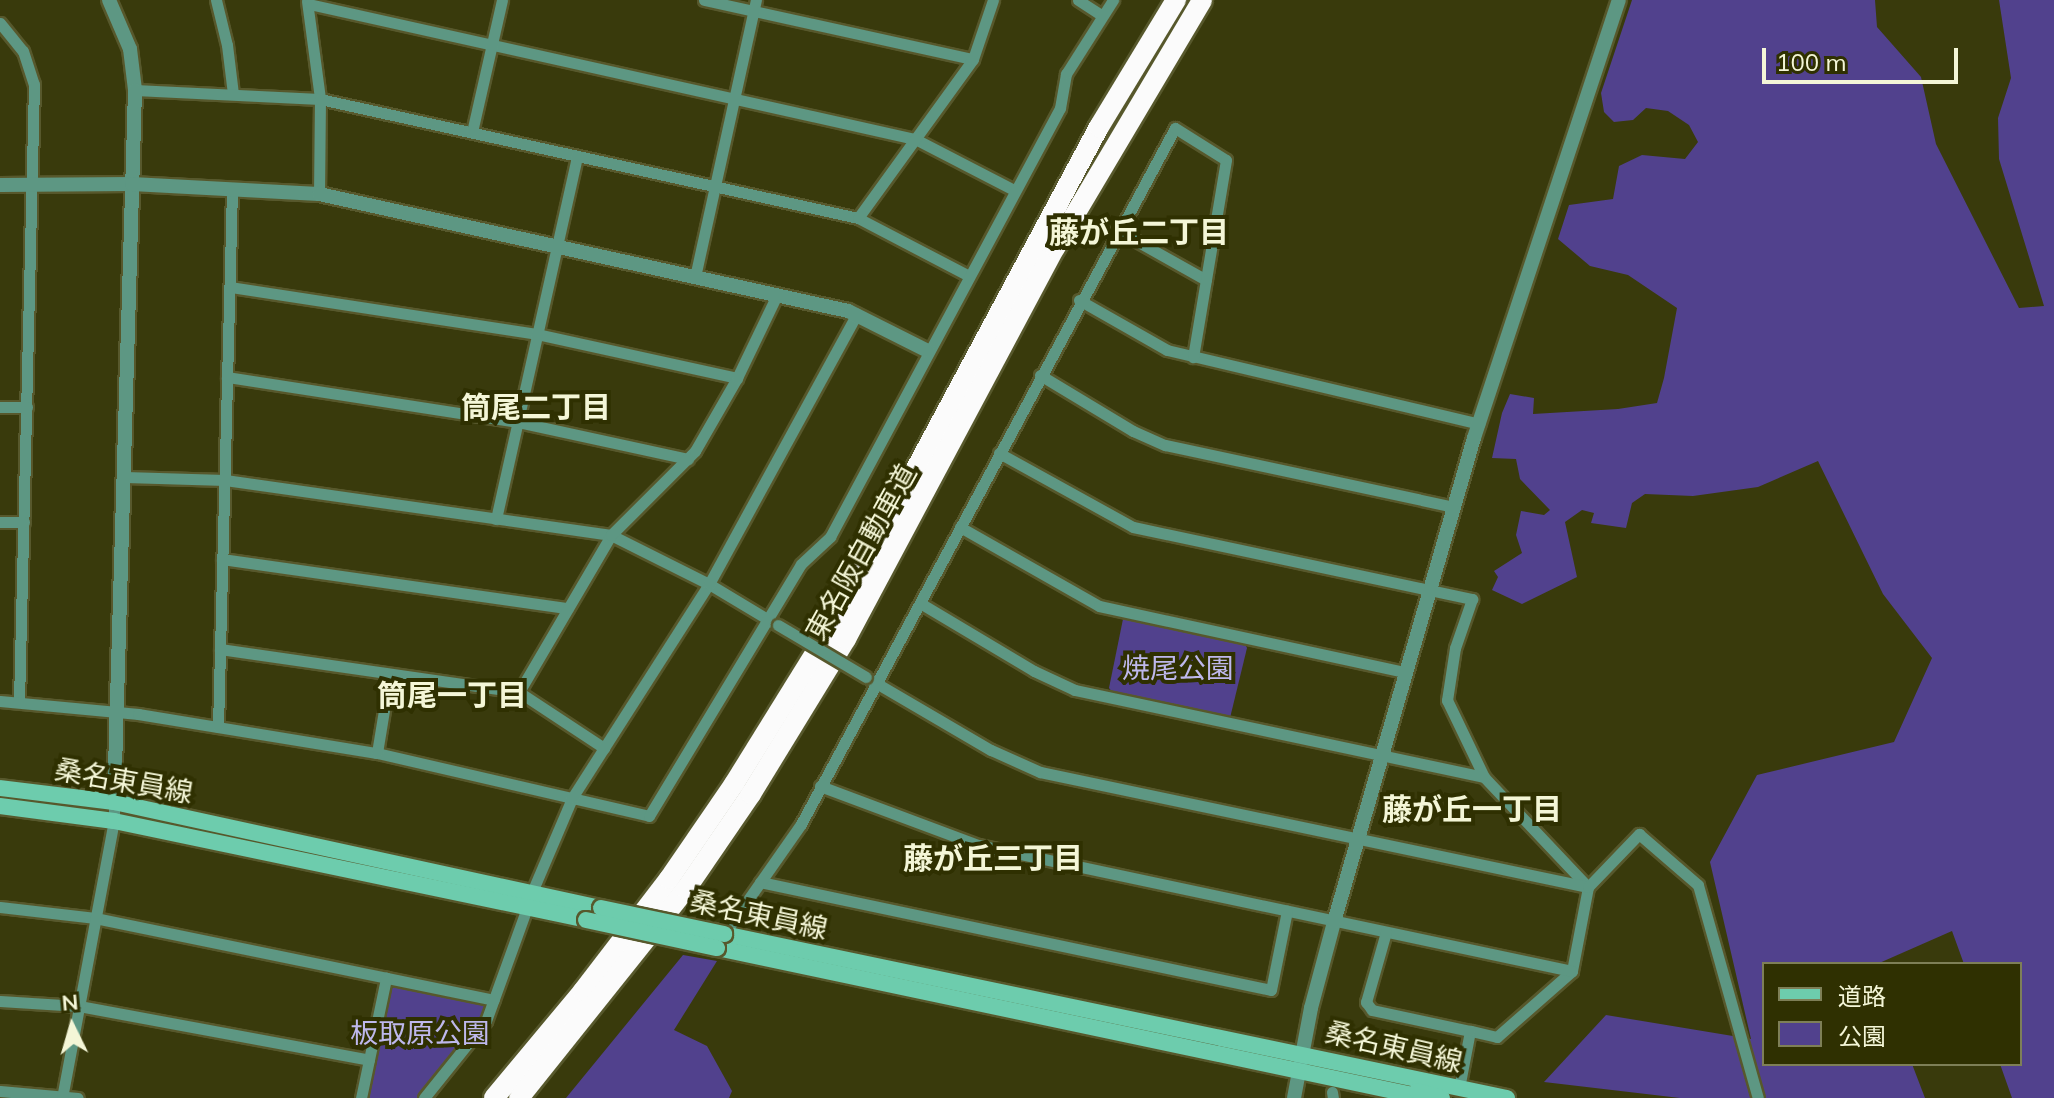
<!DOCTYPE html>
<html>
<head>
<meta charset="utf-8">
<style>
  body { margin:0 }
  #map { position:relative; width:2054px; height:1098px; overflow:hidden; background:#393a0c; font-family:Mulish,"Noto Sans JP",sans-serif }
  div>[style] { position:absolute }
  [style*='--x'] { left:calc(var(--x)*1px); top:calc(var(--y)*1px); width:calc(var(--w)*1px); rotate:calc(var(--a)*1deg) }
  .green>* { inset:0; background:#51418d }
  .roads { filter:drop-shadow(2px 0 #57582c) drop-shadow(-2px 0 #57582c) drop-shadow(0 2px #57582c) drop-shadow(0 -2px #57582c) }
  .minor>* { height:11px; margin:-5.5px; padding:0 5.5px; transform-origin:5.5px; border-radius:5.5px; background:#5d9783 }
  .tertiary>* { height:14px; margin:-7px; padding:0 7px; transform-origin:7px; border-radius:7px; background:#5d9783 }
  .secondary>* { height:16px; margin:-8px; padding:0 8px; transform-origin:8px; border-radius:8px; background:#6dccad }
  .motorway>* { height:20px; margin:-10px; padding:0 10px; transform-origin:10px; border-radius:10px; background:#fbfbfb }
  .bridges { filter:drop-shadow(2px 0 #57582c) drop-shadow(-2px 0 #57582c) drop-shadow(0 2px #57582c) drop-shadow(0 -2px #57582c) }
  .minor-bridge>* { height:11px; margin:-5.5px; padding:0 5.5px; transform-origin:5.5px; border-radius:5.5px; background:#5d9783 }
  .secondary-bridge>* { height:16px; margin:-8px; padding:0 8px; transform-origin:8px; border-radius:8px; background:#6dccad }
  span { translate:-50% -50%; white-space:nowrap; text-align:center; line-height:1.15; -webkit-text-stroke:8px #2f3001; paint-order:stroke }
  .street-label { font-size:28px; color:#f4f6d7 }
  .park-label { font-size:28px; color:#beb8ec }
  .neighbourhood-label { font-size:30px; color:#f4f6d7; font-weight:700 }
  .legend { position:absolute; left:1762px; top:962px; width:260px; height:104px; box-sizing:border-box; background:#2f3001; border:2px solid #7e7f57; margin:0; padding:10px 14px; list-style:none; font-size:24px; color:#f4f6d7 }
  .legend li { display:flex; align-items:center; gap:16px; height:40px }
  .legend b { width:40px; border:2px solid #7e7f57 }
  .north { position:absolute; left:32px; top:986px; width:80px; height:80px; -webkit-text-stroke:6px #2f3001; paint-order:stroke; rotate:355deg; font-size:22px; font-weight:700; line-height:32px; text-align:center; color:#f4f6d7 }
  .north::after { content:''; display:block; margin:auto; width:28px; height:36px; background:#f4f6d7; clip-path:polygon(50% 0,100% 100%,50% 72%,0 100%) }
  .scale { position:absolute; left:1762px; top:48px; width:196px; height:36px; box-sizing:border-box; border:4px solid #f4f6d7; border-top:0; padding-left:10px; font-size:24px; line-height:28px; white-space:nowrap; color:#f4f6d7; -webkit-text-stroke:6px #2f3001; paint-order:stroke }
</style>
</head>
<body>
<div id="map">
  <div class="green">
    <i style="clip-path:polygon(1632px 0,1875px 0,1877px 27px,1921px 77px,1936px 144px,2019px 308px,2044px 306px,1999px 159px,1998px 118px,2011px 78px,1999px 0,2054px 0,2054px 1098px,2012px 1098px,2000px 1064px,2020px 1064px,2020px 964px,1964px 964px,1952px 931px,1877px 964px,1764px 964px,1764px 1064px,1912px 1064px,1925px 1098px,1680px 1098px,1544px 1082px,1606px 1015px,1751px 1039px,1710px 862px,1757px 775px,1894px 742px,1932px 658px,1883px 594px,1818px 461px,1758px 487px,1693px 496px,1645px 494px,1632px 503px,1626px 528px,1591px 523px,1594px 513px,1582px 510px,1565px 522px,1577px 577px,1522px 604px,1492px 590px,1498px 577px,1494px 571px,1522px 553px,1516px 535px,1521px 511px,1544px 515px,1550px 510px,1520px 479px,1516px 459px,1492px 458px,1502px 413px,1510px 394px,1534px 398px,1533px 414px,1618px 409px,1657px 403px,1664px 378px,1677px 308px,1628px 275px,1590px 266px,1558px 239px,1569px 205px,1613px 199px,1619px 166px,1642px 155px,1685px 159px,1698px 142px,1689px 125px,1668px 111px,1646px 108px,1633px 120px,1614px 122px,1604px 112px,1601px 93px)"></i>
    <i style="clip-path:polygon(1123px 619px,1245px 644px,1247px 648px,1230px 718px,1112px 692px,1109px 688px)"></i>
    <i style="clip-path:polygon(683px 955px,717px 961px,674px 1030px,707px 1046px,732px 1091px,729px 1098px,566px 1098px)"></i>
    <i style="clip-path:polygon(396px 986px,484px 1005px,485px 1012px,417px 1098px,367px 1098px,389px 990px)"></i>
  </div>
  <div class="roads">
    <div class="minor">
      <i style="--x:216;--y:0;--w:46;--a:76.3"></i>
      <i style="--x:227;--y:45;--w:49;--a:83"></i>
      <i style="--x:704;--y:0;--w:275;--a:12.4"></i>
      <i style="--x:1078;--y:0;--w:27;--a:33"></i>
      <i style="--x:307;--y:1;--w:99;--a:82.4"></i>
      <i style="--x:320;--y:99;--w:95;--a:90.6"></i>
      <i style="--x:309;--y:4;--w:621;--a:12.56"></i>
      <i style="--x:915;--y:139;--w:111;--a:27.3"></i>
      <i style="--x:0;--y:23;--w:36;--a:51"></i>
      <i style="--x:23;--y:51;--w:35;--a:72"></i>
      <i style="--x:34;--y:84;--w:618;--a:91.39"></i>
      <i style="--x:135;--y:90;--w:185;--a:2.8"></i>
      <i style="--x:320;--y:99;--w:551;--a:12.47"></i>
      <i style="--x:858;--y:218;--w:123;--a:27.6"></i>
      <i style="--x:472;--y:132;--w:135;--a:-77.2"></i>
      <i style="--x:858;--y:218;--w:196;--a:-54.1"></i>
      <i style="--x:973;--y:59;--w:62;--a:-71.3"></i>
      <i style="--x:1117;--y:230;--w:102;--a:29.3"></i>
      <i style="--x:695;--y:277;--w:284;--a:-77.6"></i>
      <i style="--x:230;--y:287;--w:311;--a:8.7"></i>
      <i style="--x:537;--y:334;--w:205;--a:12.4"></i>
      <i style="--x:1079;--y:300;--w:101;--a:29.6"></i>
      <i style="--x:1167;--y:350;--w:321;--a:13.3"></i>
      <i style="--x:1040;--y:375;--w:109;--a:31.1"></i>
      <i style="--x:1133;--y:431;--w:35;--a:24"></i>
      <i style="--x:1165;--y:445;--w:296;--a:12.1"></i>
      <i style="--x:227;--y:377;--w:294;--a:8.8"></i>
      <i style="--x:518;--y:422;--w:174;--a:12.3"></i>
      <i style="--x:0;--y:407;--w:27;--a:0"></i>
      <i style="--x:999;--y:453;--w:153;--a:28.9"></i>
      <i style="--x:1133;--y:527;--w:347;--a:12"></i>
      <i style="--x:1472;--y:599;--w:52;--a:109.1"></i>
      <i style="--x:1455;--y:648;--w:53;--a:98.7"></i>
      <i style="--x:1447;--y:700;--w:85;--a:64.3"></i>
      <i style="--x:1484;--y:777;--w:151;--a:46.6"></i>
      <i style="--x:1588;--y:887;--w:86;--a:100.8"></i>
      <i style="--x:1572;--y:971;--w:100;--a:138.7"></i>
      <i style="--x:1497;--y:1037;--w:28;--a:-167"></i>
      <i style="--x:1470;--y:1031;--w:58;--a:100.9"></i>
      <i style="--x:125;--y:477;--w:100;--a:1.7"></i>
      <i style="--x:225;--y:480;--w:390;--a:8.1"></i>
      <i style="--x:611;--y:535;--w:110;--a:26.6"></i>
      <i style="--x:709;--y:584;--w:76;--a:31"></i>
      <i style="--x:496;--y:519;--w:372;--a:-77.4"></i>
      <i style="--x:0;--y:522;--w:24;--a:0"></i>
      <i style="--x:960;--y:527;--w:160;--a:29.6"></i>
      <i style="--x:1099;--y:606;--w:313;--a:12.2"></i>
      <i style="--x:222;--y:559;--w:349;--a:8.1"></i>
      <i style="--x:920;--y:603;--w:133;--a:30.8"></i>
      <i style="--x:1034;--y:671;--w:45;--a:24.9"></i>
      <i style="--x:1075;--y:690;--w:418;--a:12"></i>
      <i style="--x:220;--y:649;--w:302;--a:8.2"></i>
      <i style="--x:519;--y:692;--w:102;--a:33.4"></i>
      <i style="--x:871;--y:680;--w:139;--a:30.3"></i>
      <i style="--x:991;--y:750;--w:54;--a:24.2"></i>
      <i style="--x:1040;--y:772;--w:560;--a:11.85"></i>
      <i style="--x:1588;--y:887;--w:74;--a:-46.1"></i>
      <i style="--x:1639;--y:834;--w:78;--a:40.8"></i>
      <i style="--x:1698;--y:885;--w:221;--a:74.3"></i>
      <i style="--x:519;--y:692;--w:182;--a:-59.6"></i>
      <i style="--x:611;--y:535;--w:119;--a:-45"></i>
      <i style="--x:695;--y:451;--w:84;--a:-60.1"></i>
      <i style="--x:737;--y:378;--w:92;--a:-64.3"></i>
      <i style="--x:0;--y:701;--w:139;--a:5.4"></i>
      <i style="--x:138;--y:714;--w:242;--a:9.3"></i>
      <i style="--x:377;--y:753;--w:279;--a:13"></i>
      <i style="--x:649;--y:816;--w:294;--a:-58.9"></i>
      <i style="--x:801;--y:564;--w:40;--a:-43"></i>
      <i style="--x:830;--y:537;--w:487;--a:-61.8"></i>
      <i style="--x:1060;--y:108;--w:35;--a:-80"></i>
      <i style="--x:1066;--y:74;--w:88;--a:-57.6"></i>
      <i style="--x:218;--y:727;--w:537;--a:-88.51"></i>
      <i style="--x:377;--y:753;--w:80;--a:-80.7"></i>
      <i style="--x:820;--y:786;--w:169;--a:20.5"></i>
      <i style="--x:978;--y:845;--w:607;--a:11.98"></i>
      <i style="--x:760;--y:882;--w:522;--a:11.93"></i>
      <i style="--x:1271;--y:990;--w:81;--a:-78.6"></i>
      <i style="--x:532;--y:892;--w:102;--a:-66.9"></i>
      <i style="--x:572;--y:798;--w:254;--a:-57.4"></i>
      <i style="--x:709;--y:584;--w:308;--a:-61.3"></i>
      <i style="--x:0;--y:907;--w:96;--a:6.6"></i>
      <i style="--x:95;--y:918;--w:407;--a:11.6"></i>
      <i style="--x:1386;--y:932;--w:73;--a:105.9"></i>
      <i style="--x:1366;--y:1002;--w:10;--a:53"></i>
      <i style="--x:1372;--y:1010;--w:100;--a:12.1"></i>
      <i style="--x:724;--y:934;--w:134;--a:-55"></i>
      <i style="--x:801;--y:824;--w:790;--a:-61.75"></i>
      <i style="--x:1175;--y:128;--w:60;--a:32.1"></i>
      <i style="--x:1226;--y:160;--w:200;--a:99.5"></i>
      <i style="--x:0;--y:1001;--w:79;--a:3.6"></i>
      <i style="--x:79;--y:1006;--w:295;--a:10.5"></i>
      <i style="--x:0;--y:1091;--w:78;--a:5.1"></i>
      <i style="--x:1332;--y:1092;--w:6;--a:81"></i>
      <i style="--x:62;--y:1098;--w:282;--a:-79.4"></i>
      <i style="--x:114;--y:821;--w:19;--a:-90"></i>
      <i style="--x:361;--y:1098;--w:123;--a:-78.2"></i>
      <i style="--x:424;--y:1098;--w:99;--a:-51.2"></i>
      <i style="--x:486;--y:1021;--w:120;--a:-70.1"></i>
    </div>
    <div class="tertiary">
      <i style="--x:109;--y:0;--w:53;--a:66.8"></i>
      <i style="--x:130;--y:49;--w:41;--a:83"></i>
      <i style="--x:135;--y:90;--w:712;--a:91.69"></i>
      <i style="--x:0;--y:185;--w:132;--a:-0.4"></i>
      <i style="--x:132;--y:184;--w:187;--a:3.1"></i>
      <i style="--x:319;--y:194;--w:542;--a:12.47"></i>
      <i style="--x:848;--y:311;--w:89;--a:26.6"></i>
      <i style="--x:1294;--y:1098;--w:92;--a:-79.3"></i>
      <i style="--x:1311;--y:1008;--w:89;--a:-75"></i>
      <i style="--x:1334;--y:922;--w:504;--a:-73.87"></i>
      <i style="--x:1474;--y:438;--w:461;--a:-71.7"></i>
    </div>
    <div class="secondary">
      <i style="--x:0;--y:788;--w:115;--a:7"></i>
      <i style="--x:114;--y:802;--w:498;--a:12.3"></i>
      <i style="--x:0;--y:806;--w:115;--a:7.5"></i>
      <i style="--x:114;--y:821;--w:482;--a:11.8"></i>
      <i style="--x:724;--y:934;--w:800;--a:11.83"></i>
      <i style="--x:717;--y:948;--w:726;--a:11.93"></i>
      <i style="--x:1417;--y:1091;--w:26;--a:16"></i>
    </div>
    <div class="motorway">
      <i style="--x:494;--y:1098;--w:139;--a:-50.2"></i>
      <i style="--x:583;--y:991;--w:141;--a:-52.5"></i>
      <i style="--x:669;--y:879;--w:115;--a:-55.6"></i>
      <i style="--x:734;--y:784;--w:182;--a:-58.2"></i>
      <i style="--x:830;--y:629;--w:570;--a:-61.82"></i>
      <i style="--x:1099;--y:127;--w:149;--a:-58.8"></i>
      <i style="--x:519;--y:1098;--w:268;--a:-51.4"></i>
      <i style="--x:686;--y:889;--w:115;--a:-55.6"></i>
      <i style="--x:751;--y:794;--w:182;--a:-58.5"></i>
      <i style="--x:846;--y:639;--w:443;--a:-61.9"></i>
      <i style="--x:1055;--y:248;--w:288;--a:-59.3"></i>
    </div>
  </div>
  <div class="bridges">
    <div class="minor-bridge">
      <i style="--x:778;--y:625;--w:102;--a:30.6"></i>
    </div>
    <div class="secondary-bridge">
      <i style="--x:601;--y:908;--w:126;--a:11.9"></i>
      <i style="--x:586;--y:920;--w:134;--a:12.1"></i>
    </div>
  </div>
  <div class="street-label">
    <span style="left:861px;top:552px;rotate:-61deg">東名阪自動車道</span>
    <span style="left:124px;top:781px;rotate:10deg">桑名東員線</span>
    <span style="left:759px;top:915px;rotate:12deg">桑名東員線</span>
    <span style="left:1394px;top:1047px;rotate:13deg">桑名東員線</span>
  </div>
  <div class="park-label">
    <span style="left:1178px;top:668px">焼尾公園</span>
    <span style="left:420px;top:1033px">板取原公園</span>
  </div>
  <div class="neighbourhood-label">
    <span style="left:1139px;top:232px">藤が丘二丁目</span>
    <span style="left:536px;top:407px">筒尾二丁目</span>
    <span style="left:452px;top:695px">筒尾一丁目</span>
    <span style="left:1472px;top:809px">藤が丘一丁目</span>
    <span style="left:993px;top:858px">藤が丘三丁目</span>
  </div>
  <ul class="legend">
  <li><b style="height:10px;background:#6dccad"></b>道路</li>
  <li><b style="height:22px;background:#51418d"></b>公園</li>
  </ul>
  <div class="north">N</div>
  <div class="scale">100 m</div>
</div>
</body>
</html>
